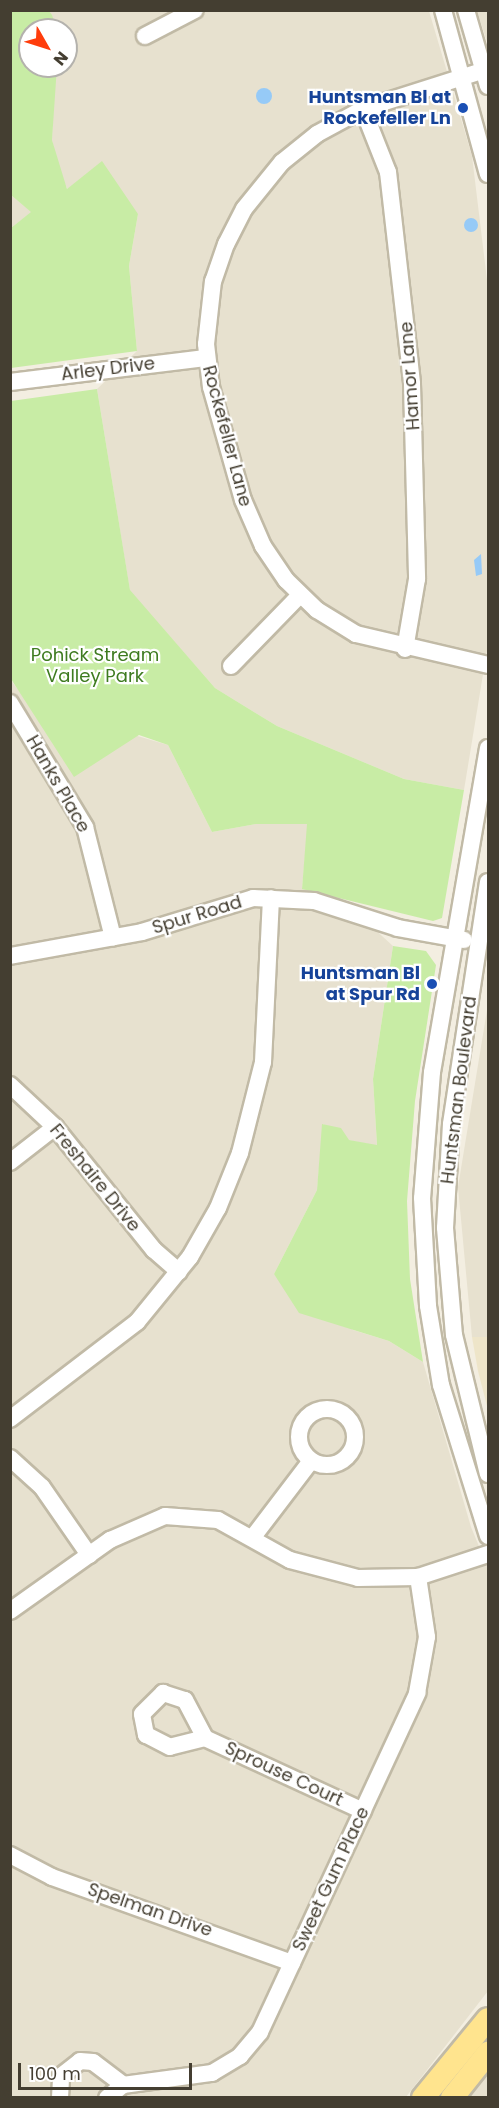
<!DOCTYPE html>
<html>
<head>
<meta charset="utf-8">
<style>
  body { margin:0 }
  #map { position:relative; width:499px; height:2108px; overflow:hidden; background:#f3eee1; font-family:Poppins,sans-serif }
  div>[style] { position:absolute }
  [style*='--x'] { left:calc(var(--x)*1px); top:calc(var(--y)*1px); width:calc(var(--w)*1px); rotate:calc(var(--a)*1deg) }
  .residential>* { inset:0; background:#e7e1cf }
  .education>* { inset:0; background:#eee5c9 }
  .green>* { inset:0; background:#c8eca5 }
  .water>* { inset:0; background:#96caf7 }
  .round { border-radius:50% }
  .roads { filter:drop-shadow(2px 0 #c1baa6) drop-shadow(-2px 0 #c1baa6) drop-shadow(0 2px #c1baa6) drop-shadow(0 -2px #c1baa6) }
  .minor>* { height:16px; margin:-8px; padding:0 8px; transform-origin:8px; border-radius:8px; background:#fff }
  .minor>.ring { margin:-8px; padding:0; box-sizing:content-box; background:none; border:16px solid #fff; border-radius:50% }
  .major>* { height:22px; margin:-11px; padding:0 11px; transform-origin:11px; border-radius:11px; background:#ffe48e }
  .dots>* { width:16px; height:16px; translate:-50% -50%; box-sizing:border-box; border:3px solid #fff; border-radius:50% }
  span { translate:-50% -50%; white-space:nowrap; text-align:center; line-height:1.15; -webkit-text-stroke:4.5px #fff; paint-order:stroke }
  .transit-label { font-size:18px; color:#164399; font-weight:700 }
  .right { translate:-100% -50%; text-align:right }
  .street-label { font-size:18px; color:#443e31 }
  .park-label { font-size:18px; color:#3e7b20 }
  .frame { position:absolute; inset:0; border:12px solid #443e31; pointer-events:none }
  .north { position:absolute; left:18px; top:18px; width:60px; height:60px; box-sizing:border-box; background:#fff; border:2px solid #b4b2ad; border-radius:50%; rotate:129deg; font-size:16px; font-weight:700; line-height:24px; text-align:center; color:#443e31 }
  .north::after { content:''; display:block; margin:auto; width:21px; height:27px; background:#ff3d0c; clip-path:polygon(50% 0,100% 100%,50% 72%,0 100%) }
  .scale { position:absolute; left:18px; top:2063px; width:174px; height:27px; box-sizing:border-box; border:3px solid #443e31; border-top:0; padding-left:8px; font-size:18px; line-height:21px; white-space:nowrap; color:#443e31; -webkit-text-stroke:4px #fff; paint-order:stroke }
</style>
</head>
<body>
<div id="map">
  <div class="residential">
    <i style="clip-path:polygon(49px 11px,429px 11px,472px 156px,488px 288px,488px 644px,464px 790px,404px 779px,277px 726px,215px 688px,130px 591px,97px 389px,137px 351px,129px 266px,138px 214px,68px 190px,60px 174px,52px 140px,55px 69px,66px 66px,67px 44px,66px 30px,57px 30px)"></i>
    <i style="clip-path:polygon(477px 11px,488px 11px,488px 45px)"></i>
    <i style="clip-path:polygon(11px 195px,32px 212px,11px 228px)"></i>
    <i style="clip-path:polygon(10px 679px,29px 704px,168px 745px,212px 832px,256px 824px,308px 824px,302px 888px,337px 895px,393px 946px,373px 1079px,377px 1146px,348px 1140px,323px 1124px,317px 1190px,274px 1274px,353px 1330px,389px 1341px,423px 1362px,471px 1527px,488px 1568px,488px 1991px,406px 2097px,11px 2097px)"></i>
    <i style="clip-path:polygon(488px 1004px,488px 1337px,472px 1337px,458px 1187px)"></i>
    <i style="clip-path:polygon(488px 2068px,488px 2097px,464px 2097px)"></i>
  </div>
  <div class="education">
    <i style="clip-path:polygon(472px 1337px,488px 1337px,488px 1410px,478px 1371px)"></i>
  </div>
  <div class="green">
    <i style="clip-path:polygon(11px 10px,49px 11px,52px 15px,57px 30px,30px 30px,30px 66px,57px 66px,52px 140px,67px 189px,102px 161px,138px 214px,129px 266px,137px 351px,11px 368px,11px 228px,31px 212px,11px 195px)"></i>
    <i style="clip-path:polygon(97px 389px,130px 590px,215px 688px,277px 726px,404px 779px,464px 790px,442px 918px,433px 921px,302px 889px,307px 824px,256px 824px,212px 832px,168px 745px,139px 735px,74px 777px,11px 679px,11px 401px)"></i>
    <i style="clip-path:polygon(393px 946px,426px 951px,436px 965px,415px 1101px,407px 1201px,410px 1279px,423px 1362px,389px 1341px,299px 1313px,274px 1274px,317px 1190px,322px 1124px,341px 1128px,349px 1140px,377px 1145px,373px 1079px)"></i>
  </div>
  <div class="water">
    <i class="round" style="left:256px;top:88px;width:16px;height:16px"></i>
    <i class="round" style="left:464px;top:218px;width:14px;height:14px"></i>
    <i style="clip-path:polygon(481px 554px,482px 574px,476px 576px,474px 560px)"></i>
  </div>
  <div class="roads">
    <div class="minor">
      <i style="--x:443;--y:10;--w:170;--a:74.7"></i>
      <i style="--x:466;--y:10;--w:79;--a:73.9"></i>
      <i style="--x:145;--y:36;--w:56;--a:-27.5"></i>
      <i style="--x:488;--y:69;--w:131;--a:162.3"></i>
      <i style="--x:363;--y:109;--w:52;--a:151.5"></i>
      <i style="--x:317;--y:134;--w:45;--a:141.3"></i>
      <i style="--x:282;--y:162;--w:60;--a:129"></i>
      <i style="--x:244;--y:209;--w:39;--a:117"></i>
      <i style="--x:226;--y:244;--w:39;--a:109"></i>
      <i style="--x:213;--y:281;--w:63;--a:96.3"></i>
      <i style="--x:206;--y:344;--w:43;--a:83.4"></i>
      <i style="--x:211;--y:387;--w:117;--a:74.2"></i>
      <i style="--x:243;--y:500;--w:50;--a:66.5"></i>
      <i style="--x:263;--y:546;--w:41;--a:55.9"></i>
      <i style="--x:286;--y:580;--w:43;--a:44.1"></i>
      <i style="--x:317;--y:610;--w:46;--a:31.6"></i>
      <i style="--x:356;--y:634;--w:136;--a:13.2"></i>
      <i style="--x:363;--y:109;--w:68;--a:68.4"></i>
      <i style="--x:388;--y:172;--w:213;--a:83.5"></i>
      <i style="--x:412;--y:384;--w:195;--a:88.5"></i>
      <i style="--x:417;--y:579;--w:71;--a:99.7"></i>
      <i style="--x:10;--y:382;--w:197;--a:-7"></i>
      <i style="--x:231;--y:666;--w:99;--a:-45.8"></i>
      <i style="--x:10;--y:703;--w:145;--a:58.8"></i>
      <i style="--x:85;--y:827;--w:114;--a:75.8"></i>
      <i style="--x:488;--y:748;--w:329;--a:99.8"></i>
      <i style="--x:432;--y:1072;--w:126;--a:94.5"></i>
      <i style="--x:422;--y:1198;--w:108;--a:86.8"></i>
      <i style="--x:428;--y:1306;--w:80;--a:80.7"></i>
      <i style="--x:441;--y:1385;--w:158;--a:72.7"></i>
      <i style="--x:488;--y:882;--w:245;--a:98.7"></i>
      <i style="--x:451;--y:1124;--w:104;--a:93.3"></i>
      <i style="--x:445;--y:1228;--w:107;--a:85.2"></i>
      <i style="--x:454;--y:1335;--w:143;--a:76.3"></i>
      <i style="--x:10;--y:956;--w:134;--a:-10.3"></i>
      <i style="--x:142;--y:932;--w:116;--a:-17"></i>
      <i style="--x:253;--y:898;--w:61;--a:2.8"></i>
      <i style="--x:314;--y:901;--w:88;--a:17.8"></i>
      <i style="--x:398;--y:928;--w:67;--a:10.3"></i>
      <i style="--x:10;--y:1085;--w:62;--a:43"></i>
      <i style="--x:55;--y:1127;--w:158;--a:51.2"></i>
      <i style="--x:154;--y:1250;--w:33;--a:41"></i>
      <i style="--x:10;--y:1162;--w:57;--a:-37.9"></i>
      <i class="ring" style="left:299px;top:1409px;width:40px;height:40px"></i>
      <i style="--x:10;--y:1419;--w:160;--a:-37.4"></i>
      <i style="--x:137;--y:1322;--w:84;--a:-50.8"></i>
      <i style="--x:190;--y:1257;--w:56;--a:-60.3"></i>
      <i style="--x:218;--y:1208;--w:59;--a:-68.2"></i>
      <i style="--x:240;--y:1153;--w:94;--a:-75.8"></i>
      <i style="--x:263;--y:1062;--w:164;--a:-87.2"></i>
      <i style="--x:10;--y:1458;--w:43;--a:42.2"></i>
      <i style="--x:42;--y:1487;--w:83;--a:55.3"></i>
      <i style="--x:253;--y:1537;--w:96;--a:-52.7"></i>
      <i style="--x:10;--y:1611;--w:123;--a:-35.4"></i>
      <i style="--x:110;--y:1540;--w:60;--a:-23.6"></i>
      <i style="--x:165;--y:1516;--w:53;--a:4.3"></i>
      <i style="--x:218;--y:1520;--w:82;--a:29.1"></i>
      <i style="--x:290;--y:1560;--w:70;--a:14.8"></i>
      <i style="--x:358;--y:1578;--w:60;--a:-1"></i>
      <i style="--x:418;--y:1577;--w:74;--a:-18.2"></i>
      <i style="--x:163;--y:1693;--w:23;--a:18"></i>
      <i style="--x:185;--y:1700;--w:43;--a:62.2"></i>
      <i style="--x:205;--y:1738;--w:36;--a:166"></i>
      <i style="--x:170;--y:1747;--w:27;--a:-153"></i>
      <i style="--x:146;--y:1735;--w:21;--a:-101"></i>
      <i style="--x:142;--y:1714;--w:30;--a:-45"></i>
      <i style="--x:205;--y:1738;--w:174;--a:24.8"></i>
      <i style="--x:10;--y:1855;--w:47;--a:27.6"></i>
      <i style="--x:52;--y:1877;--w:255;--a:19.7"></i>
      <i style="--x:60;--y:2098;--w:22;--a:-87"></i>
      <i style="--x:61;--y:2076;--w:24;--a:-38"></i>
      <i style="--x:80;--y:2061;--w:13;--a:4"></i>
      <i style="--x:93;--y:2062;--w:38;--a:37"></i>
      <i style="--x:107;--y:2098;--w:21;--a:-39"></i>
      <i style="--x:123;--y:2085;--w:90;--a:-7.7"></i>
      <i style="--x:212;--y:2073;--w:33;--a:-31"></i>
      <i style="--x:240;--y:2056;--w:31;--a:-50"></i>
      <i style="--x:260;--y:2032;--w:374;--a:-65.1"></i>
      <i style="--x:417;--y:1693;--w:57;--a:-79.9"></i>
      <i style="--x:427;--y:1637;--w:61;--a:-98.5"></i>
    </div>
    <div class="major">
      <i style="--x:423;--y:2098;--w:102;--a:-50.6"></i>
      <i style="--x:452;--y:2098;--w:58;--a:-51.3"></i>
    </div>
  </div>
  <div class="dots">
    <i style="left:463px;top:108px;background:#1a4fb4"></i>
    <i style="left:432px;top:984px;background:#1a4fb4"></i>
  </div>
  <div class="transit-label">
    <span class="right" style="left:451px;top:108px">Huntsman Bl at<br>Rockefeller Ln</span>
    <span class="right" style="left:420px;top:984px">Huntsman Bl<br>at Spur Rd</span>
  </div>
  <div class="street-label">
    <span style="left:108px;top:369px;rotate:-7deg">Arley Drive</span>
    <span style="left:410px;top:376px;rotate:-94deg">Hamor Lane</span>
    <span style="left:227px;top:436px;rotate:75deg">Rockefeller Lane</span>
    <span style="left:58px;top:784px;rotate:60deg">Hanks Place</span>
    <span style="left:197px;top:915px;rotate:-17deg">Spur Road</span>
    <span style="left:459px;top:1090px;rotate:-83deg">Huntsman Boulevard</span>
    <span style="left:95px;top:1178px;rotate:51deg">Freshaire Drive</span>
    <span style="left:284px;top:1774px;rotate:25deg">Sprouse Court</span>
    <span style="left:331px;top:1879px;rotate:-65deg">Sweet Gum Place</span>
    <span style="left:150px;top:1910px;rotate:19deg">Spelman Drive</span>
  </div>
  <div class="park-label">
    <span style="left:95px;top:666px">Pohick Stream<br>Valley Park</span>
  </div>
  <div class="frame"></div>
  <div class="north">N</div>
  <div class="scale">100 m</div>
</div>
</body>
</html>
